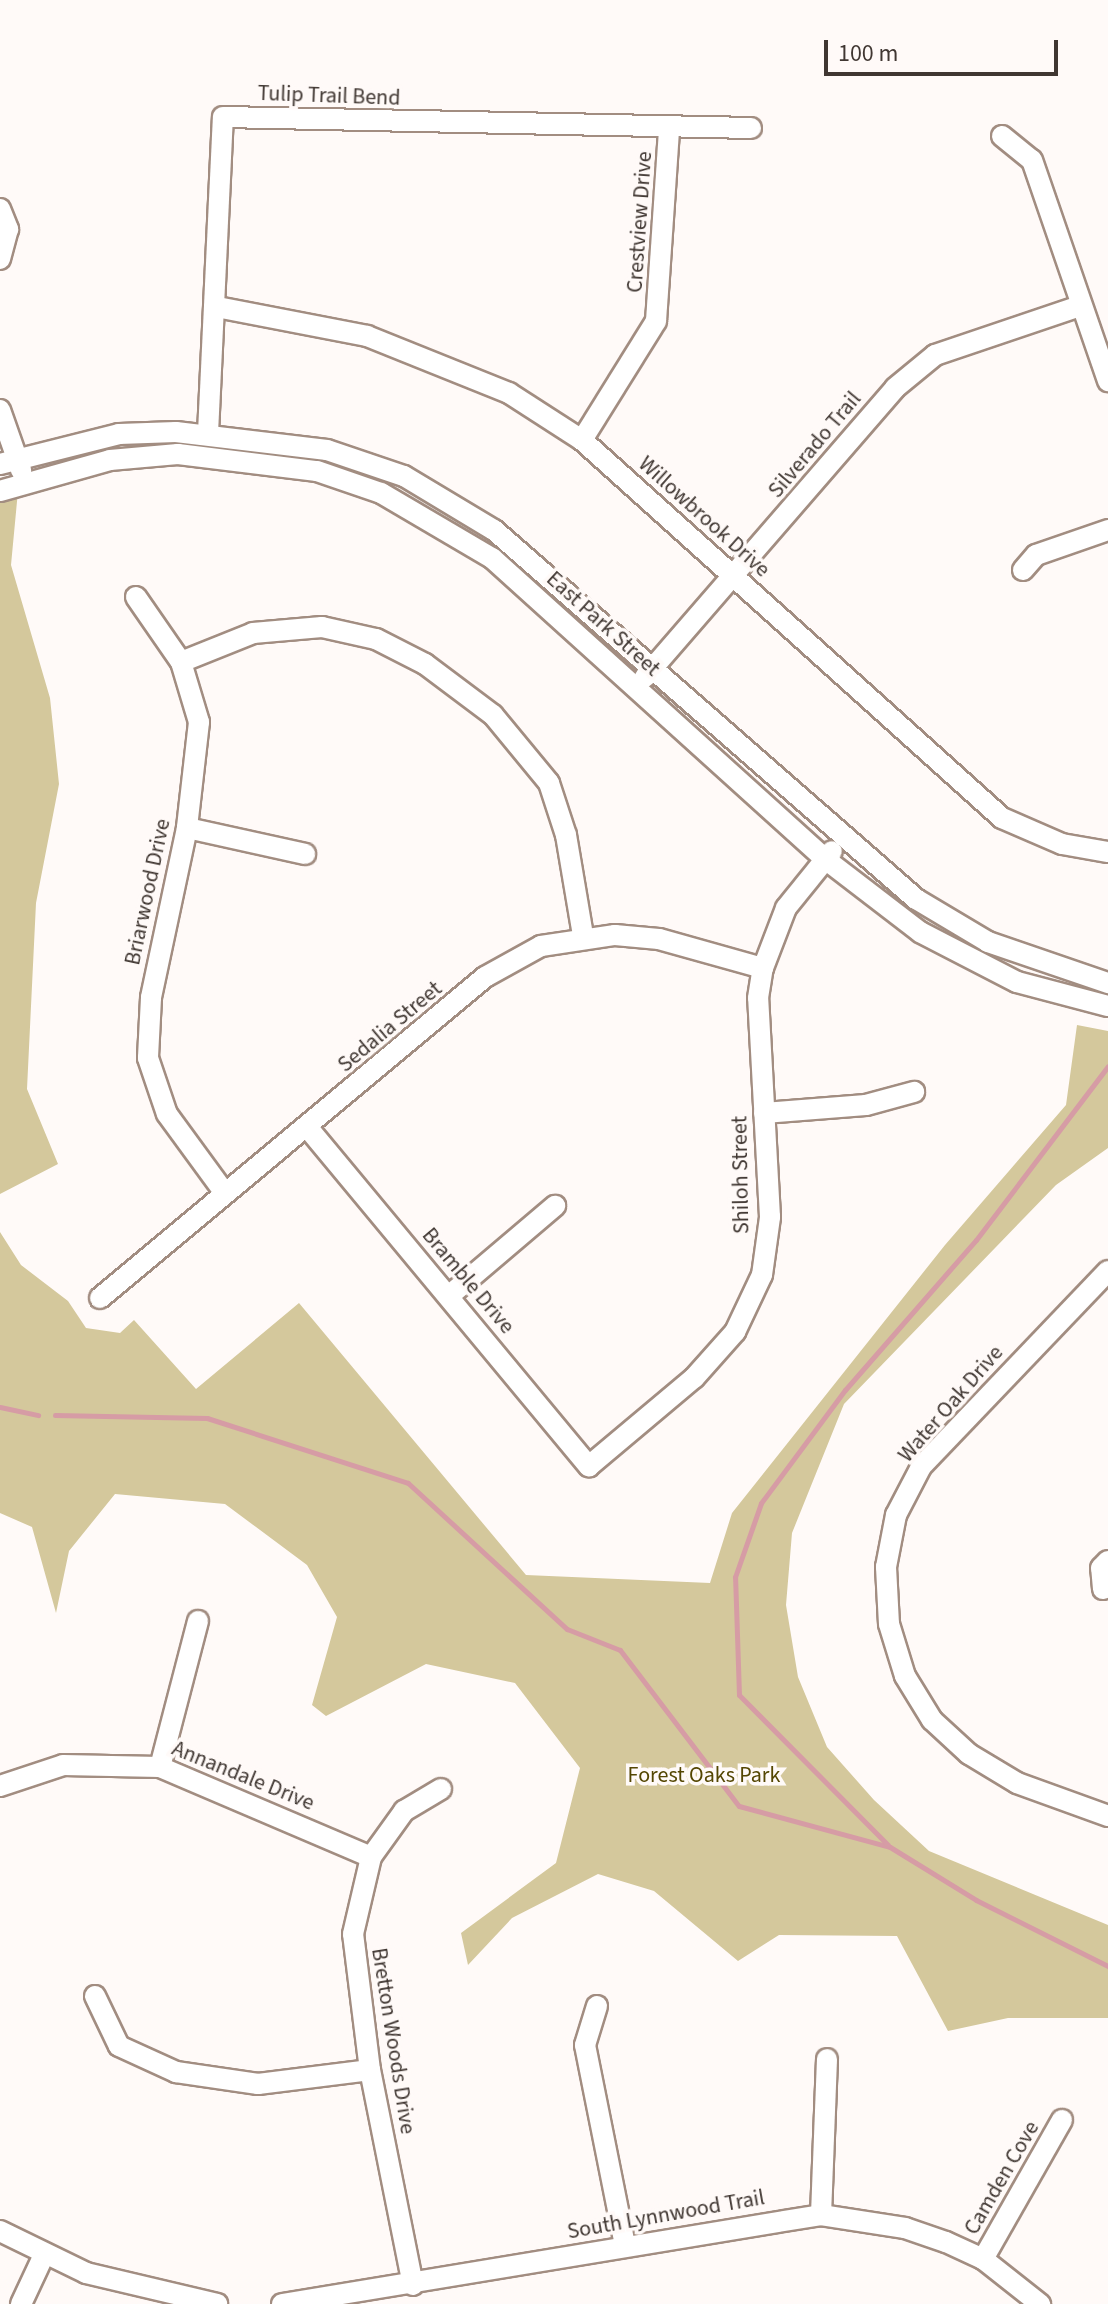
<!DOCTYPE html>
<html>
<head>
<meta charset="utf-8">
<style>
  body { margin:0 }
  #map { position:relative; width:1108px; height:2304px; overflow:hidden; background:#fffaf8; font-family:"Source Sans 3",sans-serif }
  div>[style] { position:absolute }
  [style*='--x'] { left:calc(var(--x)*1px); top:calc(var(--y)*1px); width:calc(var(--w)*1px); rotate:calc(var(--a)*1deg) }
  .green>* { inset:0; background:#d4c89c }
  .stream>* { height:5px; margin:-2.5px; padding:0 2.5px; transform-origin:2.5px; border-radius:2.5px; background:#d69ca5 }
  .roads { filter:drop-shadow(2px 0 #a28d81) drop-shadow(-2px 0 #a28d81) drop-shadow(0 2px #a28d81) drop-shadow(0 -2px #a28d81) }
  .minor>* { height:20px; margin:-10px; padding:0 10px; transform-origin:10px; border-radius:10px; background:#fff }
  span { translate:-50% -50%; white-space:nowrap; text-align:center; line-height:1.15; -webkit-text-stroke:7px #fffaf8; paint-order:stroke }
  .street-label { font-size:22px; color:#403732 }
  .park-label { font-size:22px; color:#544602 }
  .scale { position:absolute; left:824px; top:40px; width:234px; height:36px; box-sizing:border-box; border:4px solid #403732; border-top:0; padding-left:10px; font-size:24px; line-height:28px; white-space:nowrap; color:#403732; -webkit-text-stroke:6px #fffaf8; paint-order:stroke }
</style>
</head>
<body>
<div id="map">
  <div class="green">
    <i style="clip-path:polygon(18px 491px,11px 565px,50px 698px,59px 784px,36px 903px,27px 1089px,58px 1164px,0 1194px,0 498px)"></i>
    <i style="clip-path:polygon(1077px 1025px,1108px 1031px,1108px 1148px,1056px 1185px,844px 1404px,792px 1533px,786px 1605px,798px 1677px,827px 1747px,874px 1800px,929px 1851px,1108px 1925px,1108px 2018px,1008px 2018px,948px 2031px,897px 1936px,779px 1935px,738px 1961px,654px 1891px,598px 1874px,512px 1918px,468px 1965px,461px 1933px,556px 1863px,580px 1768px,515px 1683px,426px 1664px,326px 1716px,312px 1705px,337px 1617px,307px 1565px,225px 1504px,115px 1494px,69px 1551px,56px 1613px,32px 1527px,0 1513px,0 1232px,21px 1265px,68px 1301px,86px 1328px,120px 1333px,134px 1320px,196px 1389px,299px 1303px,526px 1575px,710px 1583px,732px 1513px,945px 1245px,1066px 1105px)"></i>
  </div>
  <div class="stream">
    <i style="--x:0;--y:1407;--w:39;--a:12"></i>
    <i style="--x:55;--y:1415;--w:152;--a:1.1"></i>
    <i style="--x:207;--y:1418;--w:211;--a:17.9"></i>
    <i style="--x:408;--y:1483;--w:216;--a:42.6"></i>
    <i style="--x:567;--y:1629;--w:57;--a:21.6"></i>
    <i style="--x:620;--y:1650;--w:196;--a:52.7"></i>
    <i style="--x:739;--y:1806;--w:156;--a:15.2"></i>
    <i style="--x:890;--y:1847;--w:101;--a:31.6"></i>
    <i style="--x:976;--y:1900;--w:148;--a:26.6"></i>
    <i style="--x:888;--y:1845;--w:211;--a:-134.8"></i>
    <i style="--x:739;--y:1695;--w:118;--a:-91.9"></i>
    <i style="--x:735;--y:1577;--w:78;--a:-70.6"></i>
    <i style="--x:761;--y:1503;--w:141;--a:-53.4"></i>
    <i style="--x:845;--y:1390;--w:199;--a:-48.9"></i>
    <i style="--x:976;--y:1240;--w:218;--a:-52.8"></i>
  </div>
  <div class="roads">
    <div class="minor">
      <i style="--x:1002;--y:136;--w:38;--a:39"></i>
      <i style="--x:1032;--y:160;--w:234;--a:71"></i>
      <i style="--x:0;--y:209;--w:22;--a:68"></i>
      <i style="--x:8;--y:229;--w:31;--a:105"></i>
      <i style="--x:217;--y:307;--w:153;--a:10.9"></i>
      <i style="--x:367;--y:336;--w:153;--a:21.9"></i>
      <i style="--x:509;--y:393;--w:87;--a:32.8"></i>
      <i style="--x:582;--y:440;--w:565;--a:41.99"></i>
      <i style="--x:1002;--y:818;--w:65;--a:23.4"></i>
      <i style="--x:1062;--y:844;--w:47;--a:9.9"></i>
      <i style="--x:0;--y:410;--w:64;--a:70.7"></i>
      <i style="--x:208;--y:433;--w:316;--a:-87.3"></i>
      <i style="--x:223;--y:117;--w:528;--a:1.19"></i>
      <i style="--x:582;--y:440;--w:140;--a:-58.1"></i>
      <i style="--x:656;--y:321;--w:192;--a:-86.1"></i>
      <i style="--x:0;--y:464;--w:123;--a:-14.1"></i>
      <i style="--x:119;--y:434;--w:57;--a:-2"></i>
      <i style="--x:176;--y:432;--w:152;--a:6.8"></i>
      <i style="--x:327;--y:450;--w:81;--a:18.7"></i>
      <i style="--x:404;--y:476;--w:105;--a:31"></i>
      <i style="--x:494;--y:530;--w:561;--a:41.17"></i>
      <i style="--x:916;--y:899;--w:84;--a:30.8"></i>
      <i style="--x:988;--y:942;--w:127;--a:18.9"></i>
      <i style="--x:0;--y:491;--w:114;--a:-15.7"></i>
      <i style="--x:110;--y:460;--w:68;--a:-5"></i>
      <i style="--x:178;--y:454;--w:140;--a:7"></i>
      <i style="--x:317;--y:471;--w:68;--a:19"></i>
      <i style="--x:381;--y:493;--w:129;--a:30.4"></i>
      <i style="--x:492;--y:558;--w:449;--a:42.1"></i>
      <i style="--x:825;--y:859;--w:120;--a:37.5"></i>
      <i style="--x:920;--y:932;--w:109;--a:27.3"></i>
      <i style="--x:1017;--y:982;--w:94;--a:14.8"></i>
      <i style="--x:1023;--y:570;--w:20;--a:-49"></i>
      <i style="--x:1036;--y:555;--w:76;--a:-19.1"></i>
      <i style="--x:136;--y:597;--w:79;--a:55.3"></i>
      <i style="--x:181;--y:662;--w:63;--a:73.3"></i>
      <i style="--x:199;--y:722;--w:107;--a:96.5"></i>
      <i style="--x:187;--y:828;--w:174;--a:102"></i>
      <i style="--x:151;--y:998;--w:60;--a:92.9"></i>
      <i style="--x:148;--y:1058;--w:59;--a:71.3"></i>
      <i style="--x:167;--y:1114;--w:97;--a:53.8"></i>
      <i style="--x:181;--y:662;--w:78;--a:-21.9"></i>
      <i style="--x:253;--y:633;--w:69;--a:-5"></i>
      <i style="--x:322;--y:627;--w:55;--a:12.5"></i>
      <i style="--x:376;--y:639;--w:55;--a:27"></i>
      <i style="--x:425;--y:664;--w:85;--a:36.9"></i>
      <i style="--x:493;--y:715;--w:88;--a:50.5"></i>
      <i style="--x:549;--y:783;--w:55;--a:71.9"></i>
      <i style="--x:566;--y:835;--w:102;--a:80.4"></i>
      <i style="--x:645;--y:677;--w:382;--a:-49.1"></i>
      <i style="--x:895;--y:388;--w:52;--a:-39.5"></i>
      <i style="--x:935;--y:355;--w:153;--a:-18.7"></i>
      <i style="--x:187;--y:828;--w:121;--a:12.4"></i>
      <i style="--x:764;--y:1113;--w:102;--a:-4.5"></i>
      <i style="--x:866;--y:1105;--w:50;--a:-15.2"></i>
      <i style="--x:308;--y:1128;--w:440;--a:50.3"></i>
      <i style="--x:589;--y:1466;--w:137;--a:-40"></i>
      <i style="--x:694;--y:1378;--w:62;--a:-48.3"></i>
      <i style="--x:735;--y:1332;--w:63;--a:-64.7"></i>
      <i style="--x:762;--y:1275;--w:59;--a:-82.1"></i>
      <i style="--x:770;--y:1217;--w:219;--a:-93.1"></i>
      <i style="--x:758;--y:998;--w:30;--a:-81"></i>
      <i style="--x:763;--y:968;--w:64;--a:-69"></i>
      <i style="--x:786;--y:908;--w:73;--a:-51.1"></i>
      <i style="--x:1108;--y:1271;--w:271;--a:133.7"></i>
      <i style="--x:921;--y:1467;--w:54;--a:117.5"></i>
      <i style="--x:896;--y:1515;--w:53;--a:100.9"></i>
      <i style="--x:886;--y:1567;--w:57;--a:87"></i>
      <i style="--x:889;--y:1624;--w:54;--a:72.9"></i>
      <i style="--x:905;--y:1676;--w:52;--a:58.5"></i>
      <i style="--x:932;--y:1720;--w:50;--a:42.6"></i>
      <i style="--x:969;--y:1754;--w:56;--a:31.1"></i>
      <i style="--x:1017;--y:1783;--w:97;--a:19.9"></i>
      <i style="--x:450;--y:1295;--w:138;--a:-40.3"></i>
      <i style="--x:100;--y:1298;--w:501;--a:-39.82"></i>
      <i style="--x:485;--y:977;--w:64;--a:-29"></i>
      <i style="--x:541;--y:946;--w:75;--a:-8.5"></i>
      <i style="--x:615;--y:935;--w:44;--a:5.2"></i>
      <i style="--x:659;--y:939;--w:108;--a:15.6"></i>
      <i style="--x:1103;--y:1589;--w:21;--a:-95"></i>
      <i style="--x:1101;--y:1568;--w:10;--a:-45"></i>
      <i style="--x:160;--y:1767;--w:151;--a:-75.4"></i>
      <i style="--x:0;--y:1786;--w:66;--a:-18.4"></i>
      <i style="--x:63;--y:1765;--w:97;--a:1.2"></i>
      <i style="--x:160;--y:1767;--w:229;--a:23.1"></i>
      <i style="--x:95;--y:1996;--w:55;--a:64.4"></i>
      <i style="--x:119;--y:2046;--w:63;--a:24.5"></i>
      <i style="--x:176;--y:2072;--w:83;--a:8.3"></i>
      <i style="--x:258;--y:2084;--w:113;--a:-7.1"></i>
      <i style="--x:597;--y:2006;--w:41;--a:107.1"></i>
      <i style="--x:585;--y:2045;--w:205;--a:78.7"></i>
      <i style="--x:821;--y:2215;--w:156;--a:-87.8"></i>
      <i style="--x:0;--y:2231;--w:96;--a:26"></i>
      <i style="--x:86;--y:2273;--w:135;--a:13.3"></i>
      <i style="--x:983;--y:2259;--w:160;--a:-60.4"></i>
      <i style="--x:413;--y:2285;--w:219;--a:-101.3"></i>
      <i style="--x:370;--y:2070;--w:137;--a:-97.1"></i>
      <i style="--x:353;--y:1934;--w:79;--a:-76.8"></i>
      <i style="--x:371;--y:1857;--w:57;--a:-54.3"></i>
      <i style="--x:404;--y:1811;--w:43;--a:-30.7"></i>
      <i style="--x:21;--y:2304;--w:54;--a:-64.9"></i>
      <i style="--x:282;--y:2304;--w:546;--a:-9.38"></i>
      <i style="--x:821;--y:2215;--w:85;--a:8.8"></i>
      <i style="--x:905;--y:2228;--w:43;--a:18.9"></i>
      <i style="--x:946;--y:2242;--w:41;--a:24.7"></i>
      <i style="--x:983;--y:2259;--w:73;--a:38.3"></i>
    </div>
  </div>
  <div class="street-label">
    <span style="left:329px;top:96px;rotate:2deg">Tulip Trail Bend</span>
    <span style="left:640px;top:222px;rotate:-86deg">Crestview Drive</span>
    <span style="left:815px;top:445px;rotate:-50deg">Silverado Trail</span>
    <span style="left:704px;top:517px;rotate:42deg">Willowbrook Drive</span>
    <span style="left:603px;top:624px;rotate:42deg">East Park Street</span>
    <span style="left:148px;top:892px;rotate:-78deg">Briarwood Drive</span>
    <span style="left:390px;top:1027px;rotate:-40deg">Sedalia Street</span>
    <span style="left:741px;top:1175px;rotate:-91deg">Shiloh Street</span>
    <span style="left:468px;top:1281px;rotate:50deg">Bramble Drive</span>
    <span style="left:951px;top:1404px;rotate:-49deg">Water Oak Drive</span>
    <span style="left:243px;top:1776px;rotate:22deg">Annandale Drive</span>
    <span style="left:393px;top:2041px;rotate:81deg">Bretton Woods Drive</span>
    <span style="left:1002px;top:2178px;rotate:-60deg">Camden Cove</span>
    <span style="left:666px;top:2215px;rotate:-10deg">South Lynnwood Trail</span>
  </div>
  <div class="park-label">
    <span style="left:704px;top:1776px">Forest Oaks Park</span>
  </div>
  <div class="scale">100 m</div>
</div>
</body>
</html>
